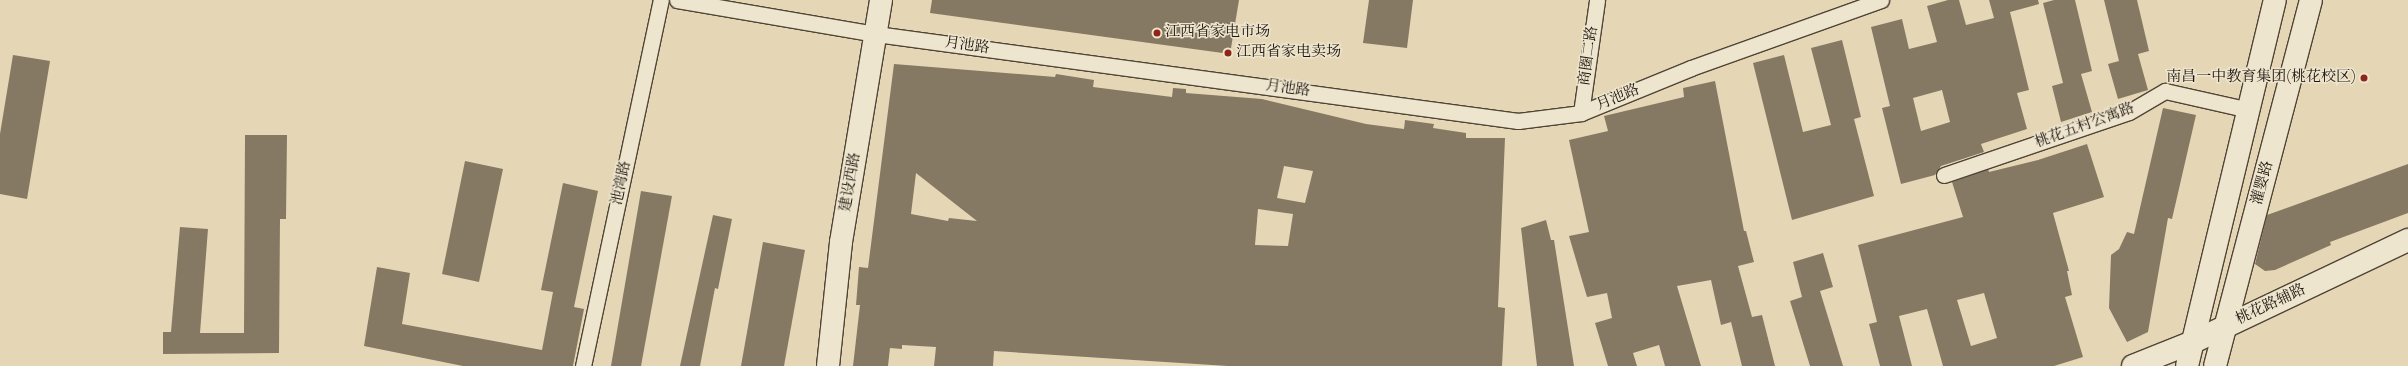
<!DOCTYPE html>
<html>
<head>
<meta charset="utf-8">
<style>
  body { margin:0 }
  #map { position:relative; width:2408px; height:366px; overflow:hidden; background:#e5d7b5; font-family:"Sorts Mill Goudy","Noto Serif SC",serif }
  div>[style] { position:absolute }
  [style*='--x'] { left:calc(var(--x)*1px); top:calc(var(--y)*1px); width:calc(var(--w)*1px); rotate:calc(var(--a)*1deg) }
  .building>* { inset:0; background:#857964 }
  .roads { filter:drop-shadow(1px 0 #504436) drop-shadow(-1px 0 #504436) drop-shadow(0 1px #504436) drop-shadow(0 -1px #504436) }
  .street>* { height:15px; margin:-7.5px; padding:0 7.5px; transform-origin:7.5px; border-radius:7.5px; background:#eee5cf }
  .secondary>* { height:22px; margin:-11px; padding:0 11px; transform-origin:11px; border-radius:11px; background:#eee5cf }
  .dots>* { width:11px; height:11px; translate:-50% -50%; box-sizing:border-box; border:2px solid #eee5cf; border-radius:50% }
  span { translate:-50% -50%; white-space:nowrap; text-align:center; line-height:1.15; -webkit-text-stroke:3px #eee5cf; paint-order:stroke }
  .poi-label { font-size:15px; color:#1e130c }
  .left { translate:0 -50%; text-align:left }
  .right { translate:-100% -50%; text-align:right }
  .street-label { font-size:15px; color:#1e130c }
</style>
</head>
<body>
<div id="map">
  <div class="building">
    <i style="clip-path:polygon(932px 0,1239px 0,1230px 54px,930px 13px)"></i>
    <i style="clip-path:polygon(1369px 0,1413px 0,1407px 48px,1363px 43px)"></i>
    <i style="clip-path:polygon(evenodd,1948px 0,1959px 0,1966px 25px,1994px 18px,1989px 0,2038px 0,2039px 4px,2010px 12px,2029px 90px,2017px 93px,2027px 129px,1981px 144px,1984px 152px,1941px 166px,1935px 175px,1901px 184px,1882px 108px,1890px 106px,1871px 27px,1902px 19px,1909px 49px,1937px 42px,1927px 6px,1948px 0,1942px 90px,1950px 122px,1921px 131px,1913px 98px,1942px 90px)"></i>
    <i style="clip-path:polygon(2054px 0,2075px 0,2092px 71px,2081px 74px,2092px 112px,2061px 122px,2052px 86px,2063px 83px,2043px 3px)"></i>
    <i style="clip-path:polygon(2104px 0,2137px 0,2149px 51px,2138px 54px,2148px 90px,2118px 99px,2108px 64px,2119px 61px)"></i>
    <i style="clip-path:polygon(1842px 40px,1861px 117px,1854px 119px,1874px 196px,1792px 220px,1753px 63px,1784px 55px,1803px 132px,1831px 125px,1811px 48px)"></i>
    <i style="clip-path:polygon(13px 55px,50px 61px,27px 199px,0 194px,0 134px)"></i>
    <i style="clip-path:polygon(evenodd,894px 64px,1055px 77px,1056px 74px,1094px 80px,1093px 87px,1172px 97px,1173px 88px,1186px 89px,1186px 93px,1262px 99px,1366px 124px,1404px 129px,1405px 120px,1434px 124px,1433px 128px,1466px 133px,1466px 138px,1505px 138px,1498px 307px,1505px 308px,1502px 366px,1228px 366px,994px 351px,993px 366px,934px 366px,936px 347px,902px 345px,902px 349px,890px 348px,888px 366px,853px 366px,860px 305px,856px 305px,859px 267px,868px 268px,894px 64px,1284px 166px,1313px 171px,1305px 203px,1277px 198px,1284px 166px,894px 64px,916px 173px,954px 203px,977px 221px,949px 218px,948px 221px,911px 214px,916px 173px,894px 64px,1258px 209px,1293px 214px,1288px 246px,1255px 245px,1258px 209px)"></i>
    <i style="clip-path:polygon(1715px 81px,1744px 231px,1746px 231px,1754px 262px,1738px 266px,1752px 317px,1762px 315px,1775px 366px,1742px 366px,1731px 322px,1721px 325px,1711px 280px,1677px 286px,1701px 366px,1665px 366px,1659px 345px,1633px 353px,1637px 366px,1608px 366px,1595px 323px,1612px 318px,1607px 293px,1587px 297px,1569px 236px,1589px 232px,1569px 140px,1608px 131px,1604px 116px,1684px 97px,1683px 88px)"></i>
    <i style="clip-path:polygon(2163px 108px,2196px 115px,2172px 219px,2168px 218px,2148px 332px,2127px 342px,2109px 308px,2111px 255px,2119px 249px,2127px 232px,2134px 234px)"></i>
    <i style="clip-path:polygon(245px 135px,287px 135px,286px 219px,280px 219px,279px 353px,163px 354px,163px 332px,171px 332px,180px 227px,208px 229px,200px 333px,244px 333px)"></i>
    <i style="clip-path:polygon(evenodd,2087px 144px,2104px 197px,2053px 213px,2069px 271px,2067px 271px,2072px 295px,2065px 297px,2083px 357px,2054px 366px,1943px 366px,1927px 309px,1899px 316px,1912px 366px,1880px 366px,1869px 324px,1877px 322px,1858px 245px,1963px 217px,1952px 182px,1988px 169px,1989px 172px,2038px 160px,2087px 144px,1984px 293px,1997px 338px,1971px 346px,1957px 300px,1984px 293px)"></i>
    <i style="clip-path:polygon(465px 161px,503px 169px,479px 282px,442px 274px)"></i>
    <i style="clip-path:polygon(2408px 164px,2408px 213px,2330px 242px,2331px 245px,2275px 270px,2265px 271px,2255px 264px,2267px 215px)"></i>
    <i style="clip-path:polygon(563px 183px,598px 191px,574px 307px,584px 309px,573px 366px,463px 366px,364px 346px,377px 267px,410px 273px,402px 324px,542px 350px,553px 292px,541px 290px)"></i>
    <i style="clip-path:polygon(641px 191px,672px 196px,641px 366px,611px 366px)"></i>
    <i style="clip-path:polygon(713px 215px,732px 219px,718px 289px,715px 288px,700px 366px,680px 366px)"></i>
    <i style="clip-path:polygon(1546px 220px,1551px 240px,1554px 240px,1574px 366px,1537px 366px,1521px 228px)"></i>
    <i style="clip-path:polygon(763px 242px,805px 250px,784px 366px,741px 366px)"></i>
    <i style="clip-path:polygon(1823px 253px,1833px 287px,1820px 291px,1843px 366px,1810px 366px,1790px 301px,1802px 297px,1793px 262px)"></i>
  </div>
  <div class="roads">
    <div class="street">
      <i style="--x:677;--y:0;--w:202;--a:9.7"></i>
      <i style="--x:876;--y:34;--w:648;--a:7.72"></i>
      <i style="--x:1518;--y:121;--w:64;--a:-7.2"></i>
      <i style="--x:1581;--y:113;--w:119;--a:-22.2"></i>
      <i style="--x:1691;--y:68;--w:202;--a:-19.7"></i>
      <i style="--x:1581;--y:113;--w:114;--a:-81.9"></i>
      <i style="--x:1944;--y:175;--w:195;--a:-18.8"></i>
      <i style="--x:2129;--y:112;--w:42;--a:-30.3"></i>
      <i style="--x:2165;--y:91;--w:86;--a:12.7"></i>
      <i style="--x:583;--y:366;--w:374;--a:-78"></i>
    </div>
    <div class="secondary">
      <i style="--x:828;--y:366;--w:125;--a:-84"></i>
      <i style="--x:841;--y:242;--w:245;--a:-80.6"></i>
      <i style="--x:2133;--y:366;--w:65;--a:-21.8"></i>
      <i style="--x:2193;--y:342;--w:238;--a:-25.4"></i>
      <i style="--x:2187;--y:366;--w:376;--a:-76.5"></i>
      <i style="--x:2215;--y:366;--w:378;--a:-75.3"></i>
    </div>
  </div>
  <div class="dots">
    <i style="left:1157px;top:33px;background:#8f2418"></i>
    <i style="left:1228px;top:53px;background:#8f2418"></i>
    <i style="left:2364px;top:78px;background:#8f2418"></i>
  </div>
  <div class="poi-label">
    <span class="left" style="left:1165px;top:33px">江西省家电市场</span>
    <span class="left" style="left:1236px;top:53px">江西省家电卖场</span>
    <span class="right" style="left:2356px;top:78px">南昌一中教育集团(桃花校区)</span>
  </div>
  <div class="street-label">
    <span style="left:967px;top:46px;rotate:8deg">月池路</span>
    <span style="left:1589px;top:56px;rotate:-82deg">商圈二路</span>
    <span style="left:1288px;top:89px;rotate:8deg">月池路</span>
    <span style="left:1618px;top:98px;rotate:-22deg">月池路</span>
    <span style="left:2085px;top:126px;rotate:-20deg">桃花五村公寓路</span>
    <span style="left:851px;top:182px;rotate:-80deg">建设西路</span>
    <span style="left:622px;top:183px;rotate:-78deg">池湾路</span>
    <span style="left:2263px;top:183px;rotate:-75deg">灌婴路</span>
    <span style="left:2271px;top:305px;rotate:-25deg">桃花路辅路</span>
  </div>
</div>
</body>
</html>
